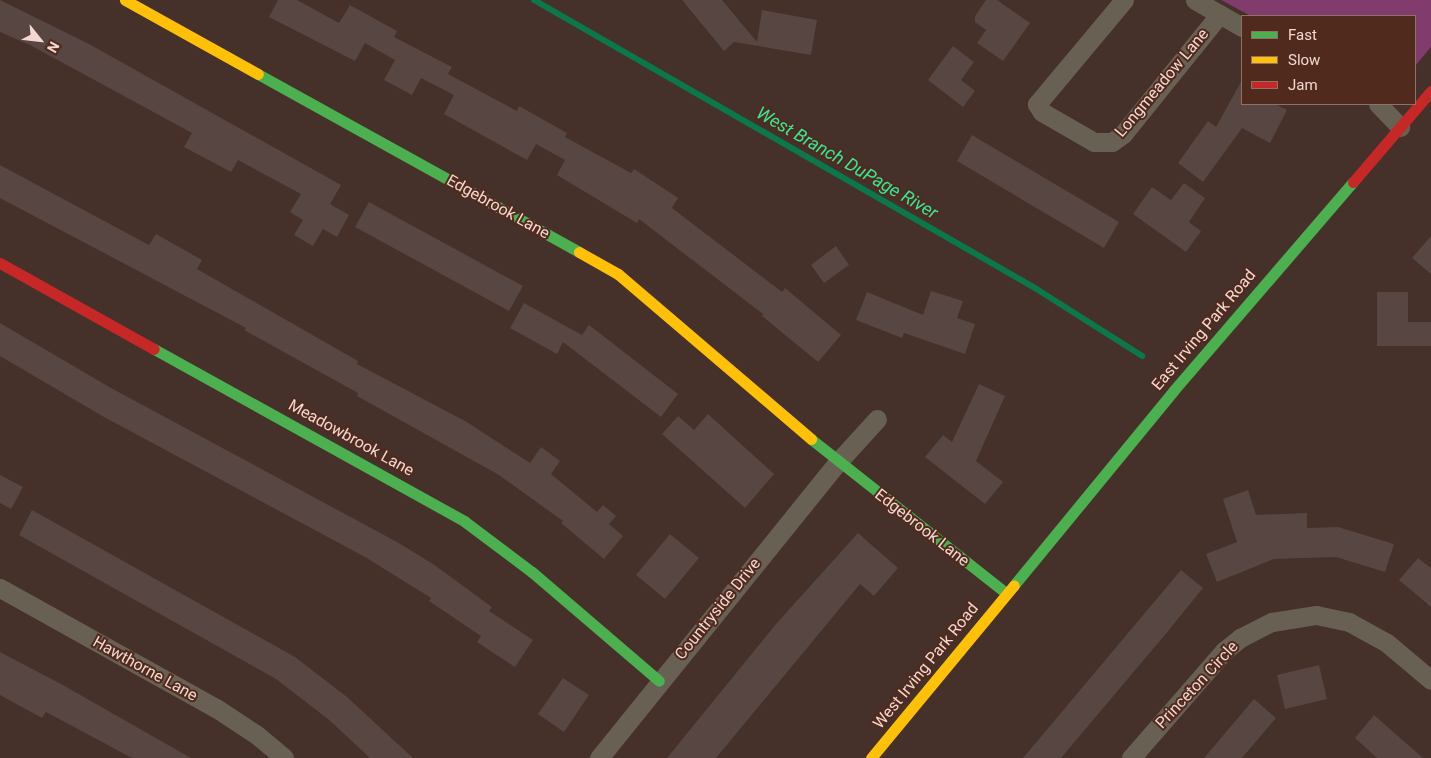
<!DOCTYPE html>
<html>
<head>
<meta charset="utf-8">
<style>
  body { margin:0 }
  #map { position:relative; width:1431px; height:758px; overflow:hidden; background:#45302a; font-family:Roboto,sans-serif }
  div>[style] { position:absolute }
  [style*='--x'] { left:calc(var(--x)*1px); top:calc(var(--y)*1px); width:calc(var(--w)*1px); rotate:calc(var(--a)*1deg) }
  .green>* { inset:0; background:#823b6d }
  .stream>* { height:6px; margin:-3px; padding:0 3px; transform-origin:3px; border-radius:3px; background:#0b774b }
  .building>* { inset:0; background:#574641 }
  .street>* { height:19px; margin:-9.5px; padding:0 9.5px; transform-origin:9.5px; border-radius:9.5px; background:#686153 }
  .fast>* { height:11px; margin:-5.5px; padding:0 5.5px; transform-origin:5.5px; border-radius:5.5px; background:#4caf50 }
  .slow>* { height:11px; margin:-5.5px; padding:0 5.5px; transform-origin:5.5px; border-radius:5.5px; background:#ffc107 }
  .jam>* { height:11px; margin:-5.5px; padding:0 5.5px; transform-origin:5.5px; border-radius:5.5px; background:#c62828 }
  span { translate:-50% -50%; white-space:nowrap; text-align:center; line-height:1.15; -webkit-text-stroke:4px #512a1e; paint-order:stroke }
  .street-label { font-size:16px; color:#f2d8d0 }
  .water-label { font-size:18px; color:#33e898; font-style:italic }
  .legend { position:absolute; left:1241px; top:15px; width:175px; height:90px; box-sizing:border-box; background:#512a1e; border:1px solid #917065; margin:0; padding:6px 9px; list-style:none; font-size:15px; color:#f2d8d0 }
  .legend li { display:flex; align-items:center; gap:10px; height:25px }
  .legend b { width:25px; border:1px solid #917065 }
  .north { position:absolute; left:15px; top:15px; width:50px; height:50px; -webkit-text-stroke:4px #512a1e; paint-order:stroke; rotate:119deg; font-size:14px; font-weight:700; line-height:20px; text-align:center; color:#f2d8d0 }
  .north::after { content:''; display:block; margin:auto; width:18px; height:22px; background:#f2d8d0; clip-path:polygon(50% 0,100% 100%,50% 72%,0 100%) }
</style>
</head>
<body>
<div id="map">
  <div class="green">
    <i style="clip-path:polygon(1221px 0,1431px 0,1431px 47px,1415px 66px,1415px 16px,1251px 16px)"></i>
  </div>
  <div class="stream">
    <i style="--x:534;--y:0;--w:578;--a:29.89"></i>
    <i style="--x:1035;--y:288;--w:127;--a:32.4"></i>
  </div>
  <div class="building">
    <i style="clip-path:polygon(0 0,89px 44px,341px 185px,330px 204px,349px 215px,337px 237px,323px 229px,313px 246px,294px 235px,303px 220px,290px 212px,301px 194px,238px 160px,231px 172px,184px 147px,192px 133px,30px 45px,0 32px)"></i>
    <i style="clip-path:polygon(278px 0,297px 0,339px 23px,350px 5px,397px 31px,394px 37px,452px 67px,448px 74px,517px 111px,519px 106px,567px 133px,565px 137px,631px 173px,634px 169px,678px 198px,672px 208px,782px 292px,785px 288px,841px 335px,818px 362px,762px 316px,763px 314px,639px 219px,637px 223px,557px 175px,565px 160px,536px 144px,527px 160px,444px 114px,454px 95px,421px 78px,412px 95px,384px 80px,395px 60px,365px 43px,355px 61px,269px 17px)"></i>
    <i style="clip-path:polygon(682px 0,722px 0,757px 42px,762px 10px,817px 20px,811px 55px,734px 42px,724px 51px)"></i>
    <i style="clip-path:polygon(986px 0,997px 0,1030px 23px,1003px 61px,977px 43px,986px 30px,975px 22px,975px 16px)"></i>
    <i style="clip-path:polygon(953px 46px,974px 62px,961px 80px,975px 91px,963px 107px,928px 80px)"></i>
    <i style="clip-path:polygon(1242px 80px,1242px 104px,1275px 104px,1287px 110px,1270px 143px,1242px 128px,1203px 182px,1178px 163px,1208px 121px,1216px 127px)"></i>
    <i style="clip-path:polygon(972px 135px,1119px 222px,1104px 248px,957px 161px)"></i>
    <i style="clip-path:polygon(0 165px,149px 245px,156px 234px,202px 260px,197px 269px,358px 361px,357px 364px,465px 421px,530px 463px,541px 447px,560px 461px,551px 474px,597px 512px,603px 505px,616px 516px,609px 524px,623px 536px,604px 559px,561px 523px,563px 521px,499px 475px,357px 396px,358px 393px,244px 330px,246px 328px,0 198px)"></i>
    <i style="clip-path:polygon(1184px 183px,1205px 198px,1189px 222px,1201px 231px,1186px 252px,1133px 214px,1152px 187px,1171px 200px)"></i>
    <i style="clip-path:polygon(369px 202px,523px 286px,509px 311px,355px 227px)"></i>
    <i style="clip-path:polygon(1431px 236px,1431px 274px,1412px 258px)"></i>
    <i style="clip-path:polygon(836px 246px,849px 265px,824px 283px,811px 265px)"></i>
    <i style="clip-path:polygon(931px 291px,963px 301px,957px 318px,975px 324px,965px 354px,904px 333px,902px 338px,856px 320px,867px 292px,923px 315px)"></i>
    <i style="clip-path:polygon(1377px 292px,1408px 292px,1408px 322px,1431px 322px,1431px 346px,1377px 346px)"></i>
    <i style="clip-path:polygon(524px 303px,582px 335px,589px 325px,678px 394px,661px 417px,563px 342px,557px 354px,510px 328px)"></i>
    <i style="clip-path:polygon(0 323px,111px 388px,397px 542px,433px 564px,492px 607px,489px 611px,533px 640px,515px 667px,477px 642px,481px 636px,429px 601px,431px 598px,365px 557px,104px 417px,0 356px)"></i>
    <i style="clip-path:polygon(979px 384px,1005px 396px,976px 461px,1003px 482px,985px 504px,925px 457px,943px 435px,952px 442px)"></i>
    <i style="clip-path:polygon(708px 414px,774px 474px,745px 508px,662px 434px,678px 416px,694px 430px)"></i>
    <i style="clip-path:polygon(0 475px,23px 487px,11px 509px,0 503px)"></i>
    <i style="clip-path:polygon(1248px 490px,1256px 515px,1307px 513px,1307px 528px,1338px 527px,1394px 544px,1385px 572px,1336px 557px,1274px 559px,1217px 582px,1206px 554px,1237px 542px,1223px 499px)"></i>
    <i style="clip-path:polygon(32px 510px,295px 657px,347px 697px,413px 758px,370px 758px,328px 719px,276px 679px,19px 535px)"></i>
    <i style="clip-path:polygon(858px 533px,898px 568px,874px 596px,860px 584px,716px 758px,667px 758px,776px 624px)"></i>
    <i style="clip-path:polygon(670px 534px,699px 558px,665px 599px,636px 575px)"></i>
    <i style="clip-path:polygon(1418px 558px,1431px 568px,1431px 607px,1399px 580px)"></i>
    <i style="clip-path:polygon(1181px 570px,1203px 588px,1164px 636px,1061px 758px,1023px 758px)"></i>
    <i style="clip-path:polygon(0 652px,61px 684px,191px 758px,132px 758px,46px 712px,42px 718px,0 695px)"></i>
    <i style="clip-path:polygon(1319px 665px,1327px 699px,1285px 709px,1277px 675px)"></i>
    <i style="clip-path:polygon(563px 678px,589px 695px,564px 732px,538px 714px)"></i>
    <i style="clip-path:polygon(1254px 699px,1276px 718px,1242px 758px,1204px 758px)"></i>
    <i style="clip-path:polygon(1374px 715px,1423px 758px,1377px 758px,1355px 738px)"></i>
  </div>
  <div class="street">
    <i style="--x:1124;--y:0;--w:136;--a:129.9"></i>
    <i style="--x:1037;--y:104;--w:9;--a:58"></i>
    <i style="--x:1042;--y:112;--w:60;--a:30"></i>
    <i style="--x:1094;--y:142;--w:18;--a:0"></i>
    <i style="--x:1112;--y:142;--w:14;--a:-36"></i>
    <i style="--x:1123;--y:134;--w:154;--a:-51.1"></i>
    <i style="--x:1195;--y:0;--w:54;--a:29.9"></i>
    <i style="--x:1378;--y:104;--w:32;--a:46"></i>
    <i style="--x:0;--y:588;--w:247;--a:29.1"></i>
    <i style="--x:216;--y:708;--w:49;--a:33.4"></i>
    <i style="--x:257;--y:735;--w:35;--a:40"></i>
    <i style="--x:599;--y:758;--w:380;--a:-51.1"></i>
    <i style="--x:838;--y:462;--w:58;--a:-47.8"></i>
    <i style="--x:1131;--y:758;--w:142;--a:-49"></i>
    <i style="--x:1224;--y:651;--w:21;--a:-39"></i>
    <i style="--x:1240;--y:638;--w:36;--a:-27"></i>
    <i style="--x:1272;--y:622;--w:45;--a:-9"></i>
    <i style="--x:1316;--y:615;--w:34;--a:12"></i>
    <i style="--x:1349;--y:622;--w:43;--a:28.9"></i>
    <i style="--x:1387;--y:643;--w:57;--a:40.1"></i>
  </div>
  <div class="fast">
    <i style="--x:258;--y:74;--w:367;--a:29"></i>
    <i style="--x:154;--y:349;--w:355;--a:29"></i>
    <i style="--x:464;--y:521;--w:85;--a:36.9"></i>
    <i style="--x:532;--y:572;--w:167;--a:40.6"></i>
    <i style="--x:811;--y:439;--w:248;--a:38.3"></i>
    <i style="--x:1014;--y:585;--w:252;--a:-50.6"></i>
    <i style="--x:1174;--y:390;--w:274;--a:-49.3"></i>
  </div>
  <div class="slow">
    <i style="--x:125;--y:0;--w:152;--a:29.1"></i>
    <i style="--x:579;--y:252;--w:45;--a:29.4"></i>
    <i style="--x:618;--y:274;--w:254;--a:40.5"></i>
    <i style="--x:871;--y:758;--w:224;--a:-50.4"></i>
  </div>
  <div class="jam">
    <i style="--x:1353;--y:182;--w:120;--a:-49.4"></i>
    <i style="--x:0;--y:263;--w:176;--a:29.2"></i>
  </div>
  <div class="street-label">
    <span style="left:1162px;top:83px;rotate:-50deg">Longmeadow Lane</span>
    <span style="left:498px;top:207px;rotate:29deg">Edgebrook Lane</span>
    <span style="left:1204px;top:330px;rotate:-50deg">East Irving Park Road</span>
    <span style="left:351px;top:438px;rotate:29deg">Meadowbrook Lane</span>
    <span style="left:922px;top:528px;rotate:38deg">Edgebrook Lane</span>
    <span style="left:718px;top:609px;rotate:-51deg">Countryside Drive</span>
    <span style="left:926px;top:666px;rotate:-51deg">West Irving Park Road</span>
    <span style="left:145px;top:669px;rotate:29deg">Hawthorne Lane</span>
    <span style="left:1197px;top:685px;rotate:-47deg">Princeton Circle</span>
  </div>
  <div class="water-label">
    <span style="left:847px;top:163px;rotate:30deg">West Branch DuPage River</span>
  </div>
  <ul class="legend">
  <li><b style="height:6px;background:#4caf50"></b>Fast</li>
  <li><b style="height:6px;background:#ffc107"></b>Slow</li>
  <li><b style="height:6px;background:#c62828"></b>Jam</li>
  </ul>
  <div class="north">N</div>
</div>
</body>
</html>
